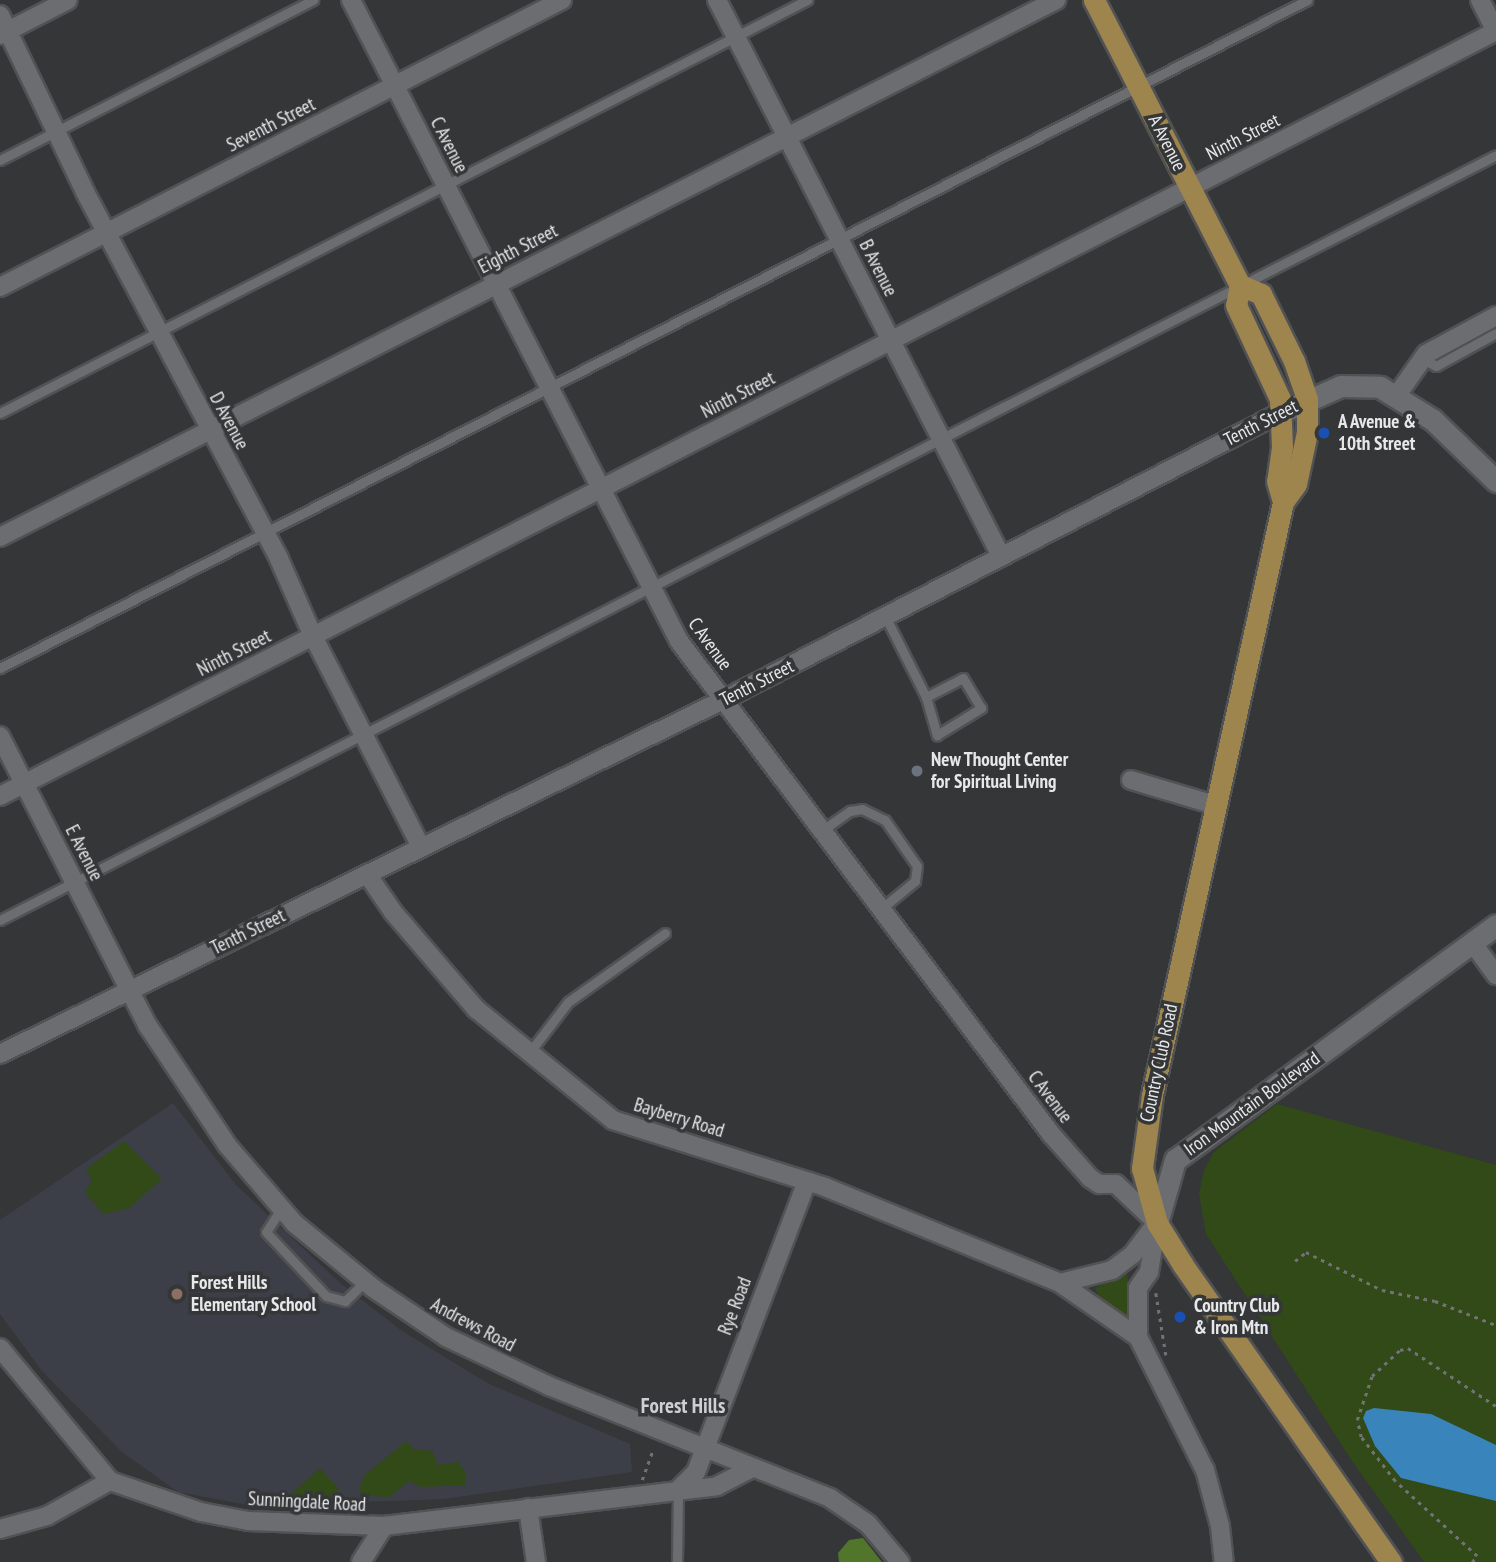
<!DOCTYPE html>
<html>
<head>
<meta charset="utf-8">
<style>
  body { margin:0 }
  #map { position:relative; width:1496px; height:1562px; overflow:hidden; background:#353638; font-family:"PT Sans Narrow",sans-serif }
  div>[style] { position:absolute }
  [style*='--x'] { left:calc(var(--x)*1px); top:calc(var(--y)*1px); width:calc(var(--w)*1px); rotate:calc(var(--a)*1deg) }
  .built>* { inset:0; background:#3d3f48 }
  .green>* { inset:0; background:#314a18 }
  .forest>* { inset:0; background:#50752b }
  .water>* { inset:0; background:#3984ba }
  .path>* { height:2.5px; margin-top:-1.25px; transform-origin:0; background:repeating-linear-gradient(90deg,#727375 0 3.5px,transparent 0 8.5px) }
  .roads { filter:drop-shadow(2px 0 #515254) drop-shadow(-2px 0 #515254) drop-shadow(0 2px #515254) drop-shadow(0 -2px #515254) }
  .lane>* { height:9px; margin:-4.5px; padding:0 4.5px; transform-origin:4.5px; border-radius:4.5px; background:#6c6d70 }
  .street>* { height:18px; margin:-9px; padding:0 9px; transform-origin:9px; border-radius:9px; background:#6c6d70 }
  .secondary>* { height:21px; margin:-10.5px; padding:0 10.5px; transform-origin:10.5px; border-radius:10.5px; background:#6c6d70 }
  .primary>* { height:21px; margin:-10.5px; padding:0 10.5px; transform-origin:10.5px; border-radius:10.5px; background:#9e844d }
  .dots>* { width:19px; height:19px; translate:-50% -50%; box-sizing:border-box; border:4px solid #353638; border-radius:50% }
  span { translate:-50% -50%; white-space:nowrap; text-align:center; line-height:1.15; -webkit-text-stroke:7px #353638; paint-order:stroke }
  .street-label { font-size:19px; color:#e7e8e9 }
  .poi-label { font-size:19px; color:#e7e8e9; font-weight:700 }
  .left { translate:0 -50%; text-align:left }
  .neighbourhood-label { font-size:21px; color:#cecfd3; font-weight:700 }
</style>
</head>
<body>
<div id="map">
  <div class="built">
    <i style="clip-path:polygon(173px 1103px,236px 1185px,340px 1283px,402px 1331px,489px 1384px,630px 1444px,632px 1472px,444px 1499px,253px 1506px,178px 1492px,122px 1452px,42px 1371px,0 1314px,0 1220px)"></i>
  </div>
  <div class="green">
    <i style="clip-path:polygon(1277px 1104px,1496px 1165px,1496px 1562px,1424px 1562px,1352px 1461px,1206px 1234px,1199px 1194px,1204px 1170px,1214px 1152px)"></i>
    <i style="clip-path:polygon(124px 1141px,162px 1179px,129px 1208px,103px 1214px,85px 1192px,92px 1180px,86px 1169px)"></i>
    <i style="clip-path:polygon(1127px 1271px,1131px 1309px,1124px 1318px,1101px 1301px,1095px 1288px)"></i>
    <i style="clip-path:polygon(406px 1441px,414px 1449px,433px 1451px,437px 1465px,458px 1462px,466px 1473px,466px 1485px,421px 1487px,409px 1481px,389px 1497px,362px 1495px,359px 1488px,365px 1475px)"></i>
    <i style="clip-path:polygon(320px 1468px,339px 1489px,325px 1501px,280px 1504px)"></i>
  </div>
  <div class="forest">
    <i style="clip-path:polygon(863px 1538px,882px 1562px,839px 1562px,838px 1553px,849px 1540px)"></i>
  </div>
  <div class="water">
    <i style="clip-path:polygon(1374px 1408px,1431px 1414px,1496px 1445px,1496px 1501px,1401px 1478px,1375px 1446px,1363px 1418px,1366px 1411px)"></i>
  </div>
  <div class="path">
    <i style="--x:1295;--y:1261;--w:14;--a:-39"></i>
    <i style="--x:1306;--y:1252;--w:85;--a:26.6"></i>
    <i style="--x:1382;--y:1290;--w:54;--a:11.7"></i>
    <i style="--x:1435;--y:1301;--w:66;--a:21.5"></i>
    <i style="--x:1156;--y:1293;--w:63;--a:80.8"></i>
    <i style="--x:642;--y:1480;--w:32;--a:-70"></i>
    <i style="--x:1472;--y:1562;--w:8;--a:-50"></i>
    <i style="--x:1477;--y:1556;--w:111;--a:-137.6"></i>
    <i style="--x:1395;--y:1481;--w:56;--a:-127.7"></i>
    <i style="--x:1361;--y:1437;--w:17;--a:-103"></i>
    <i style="--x:1357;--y:1420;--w:46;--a:-71.2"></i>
    <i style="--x:1372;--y:1376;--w:38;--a:-43"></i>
    <i style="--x:1400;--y:1350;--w:8;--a:-14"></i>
    <i style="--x:1408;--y:1348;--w:105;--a:33.4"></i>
  </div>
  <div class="roads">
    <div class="lane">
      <i style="--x:0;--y:160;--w:352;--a:-27.1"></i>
      <i style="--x:1422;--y:358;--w:16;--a:30"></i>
      <i style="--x:1436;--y:366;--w:68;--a:-28.8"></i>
      <i style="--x:0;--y:413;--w:907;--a:-27.1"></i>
      <i style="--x:885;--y:616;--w:91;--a:63.2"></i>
      <i style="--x:926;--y:697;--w:40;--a:74"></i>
      <i style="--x:937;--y:735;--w:52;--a:-31.5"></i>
      <i style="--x:981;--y:708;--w:35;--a:-121"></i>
      <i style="--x:963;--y:678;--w:42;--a:152.8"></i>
      <i style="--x:0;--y:668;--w:1468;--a:-27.07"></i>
      <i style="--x:824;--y:829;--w:32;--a:-35"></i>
      <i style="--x:850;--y:811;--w:12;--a:-9"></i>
      <i style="--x:862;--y:809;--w:25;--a:26"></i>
      <i style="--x:885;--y:820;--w:56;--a:55.2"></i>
      <i style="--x:917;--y:866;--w:15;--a:98"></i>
      <i style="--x:915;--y:881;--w:43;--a:140.7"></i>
      <i style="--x:0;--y:920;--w:1680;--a:-27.08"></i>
      <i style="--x:529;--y:1053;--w:64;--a:-52.6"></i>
      <i style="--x:568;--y:1002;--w:119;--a:-35.4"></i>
      <i style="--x:281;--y:1209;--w:27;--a:123"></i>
      <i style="--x:266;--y:1232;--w:88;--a:46.8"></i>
      <i style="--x:326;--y:1296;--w:20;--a:15"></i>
      <i style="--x:345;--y:1301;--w:28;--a:-44"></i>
      <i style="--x:677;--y:1562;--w:72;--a:-89.2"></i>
    </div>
    <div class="street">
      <i style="--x:351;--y:0;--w:720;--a:62.9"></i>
      <i style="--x:679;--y:641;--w:618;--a:52.96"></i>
      <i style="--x:1051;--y:1134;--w:59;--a:48.4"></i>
      <i style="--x:1090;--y:1178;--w:11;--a:34"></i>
      <i style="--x:1099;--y:1184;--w:17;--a:0"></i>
      <i style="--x:1116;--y:1184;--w:57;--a:43.6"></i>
      <i style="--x:717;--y:0;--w:624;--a:62.94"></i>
      <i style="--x:1480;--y:0;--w:35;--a:63"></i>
      <i style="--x:0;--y:15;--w:196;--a:64.3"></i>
      <i style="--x:85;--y:192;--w:415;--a:62.1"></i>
      <i style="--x:279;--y:559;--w:84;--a:66.2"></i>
      <i style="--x:313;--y:636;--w:237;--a:62.9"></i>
      <i style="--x:0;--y:35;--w:76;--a:-27.2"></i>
      <i style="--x:0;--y:287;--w:631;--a:-27.05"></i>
      <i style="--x:1397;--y:395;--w:50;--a:-54.7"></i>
      <i style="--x:1426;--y:354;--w:80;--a:-28.5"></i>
      <i style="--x:0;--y:537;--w:1185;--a:-26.95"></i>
      <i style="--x:0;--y:736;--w:326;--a:63"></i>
      <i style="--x:148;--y:1026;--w:143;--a:56.4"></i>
      <i style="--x:227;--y:1145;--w:103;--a:49.3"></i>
      <i style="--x:294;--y:1223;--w:102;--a:39.4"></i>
      <i style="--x:373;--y:1288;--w:88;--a:33.9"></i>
      <i style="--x:446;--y:1337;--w:114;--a:25.4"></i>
      <i style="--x:549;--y:1386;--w:302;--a:21.7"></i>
      <i style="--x:830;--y:1498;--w:46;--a:34.4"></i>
      <i style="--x:868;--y:1524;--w:50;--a:49.9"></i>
      <i style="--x:1131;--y:780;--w:88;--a:16.6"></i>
      <i style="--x:0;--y:796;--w:1680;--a:-27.08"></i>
      <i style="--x:367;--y:874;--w:46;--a:55.6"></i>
      <i style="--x:393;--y:912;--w:128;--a:49.4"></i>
      <i style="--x:476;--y:1009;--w:176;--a:39"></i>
      <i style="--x:613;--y:1120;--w:222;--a:17.5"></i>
      <i style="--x:825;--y:1187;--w:254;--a:22.2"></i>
      <i style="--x:1060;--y:1283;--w:95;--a:34.7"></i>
      <i style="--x:1472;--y:942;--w:41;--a:54"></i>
      <i style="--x:0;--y:1054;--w:807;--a:-26.09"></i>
      <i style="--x:725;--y:699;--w:627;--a:-27.26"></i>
      <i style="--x:1157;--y:1223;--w:50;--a:99.3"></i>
      <i style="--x:1149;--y:1272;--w:19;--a:125"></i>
      <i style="--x:1138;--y:1288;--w:49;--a:90"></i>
      <i style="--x:1138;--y:1337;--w:149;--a:63.3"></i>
      <i style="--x:1205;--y:1470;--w:58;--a:75"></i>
      <i style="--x:1220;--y:1526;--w:36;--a:84"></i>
      <i style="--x:1060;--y:1283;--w:54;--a:-14"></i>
      <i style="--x:1112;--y:1270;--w:26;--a:-37"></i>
      <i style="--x:1133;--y:1254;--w:35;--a:-53"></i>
      <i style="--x:0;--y:1348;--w:173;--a:50.4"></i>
      <i style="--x:110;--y:1481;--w:96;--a:18.8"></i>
      <i style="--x:201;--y:1512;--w:48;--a:10.8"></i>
      <i style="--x:248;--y:1521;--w:136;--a:2.1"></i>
      <i style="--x:384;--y:1526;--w:335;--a:-6.8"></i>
      <i style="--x:717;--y:1486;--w:39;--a:-27"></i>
      <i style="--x:678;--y:1490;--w:25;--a:-45"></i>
      <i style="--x:696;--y:1472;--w:311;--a:-69.1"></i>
      <i style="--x:528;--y:1508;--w:55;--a:81.6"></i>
      <i style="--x:0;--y:1529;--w:49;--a:-15.5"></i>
      <i style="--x:47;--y:1516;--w:72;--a:-29.1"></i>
      <i style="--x:361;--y:1562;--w:43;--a:-57.4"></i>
    </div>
    <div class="secondary">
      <i style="--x:1282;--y:412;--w:64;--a:-23.8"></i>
      <i style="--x:1341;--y:386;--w:39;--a:1"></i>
      <i style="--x:1380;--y:387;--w:62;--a:31.9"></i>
      <i style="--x:1433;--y:420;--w:88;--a:44.1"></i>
      <i style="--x:1157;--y:1223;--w:66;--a:-74.1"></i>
      <i style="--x:1175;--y:1160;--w:398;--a:-36.2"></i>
    </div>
    <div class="primary">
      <i style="--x:1094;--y:0;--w:320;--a:62.9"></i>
      <i style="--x:1240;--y:285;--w:20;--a:101"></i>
      <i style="--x:1236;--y:305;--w:104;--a:64.9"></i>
      <i style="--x:1280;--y:399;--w:48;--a:87.6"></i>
      <i style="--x:1282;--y:447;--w:34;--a:98"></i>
      <i style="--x:1277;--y:481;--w:22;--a:74"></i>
      <i style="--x:1240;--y:285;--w:23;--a:23"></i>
      <i style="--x:1261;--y:294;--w:75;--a:63.8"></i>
      <i style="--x:1294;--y:361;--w:40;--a:71.1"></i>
      <i style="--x:1307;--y:399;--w:33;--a:90"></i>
      <i style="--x:1307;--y:432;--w:53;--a:101.9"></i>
      <i style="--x:1296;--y:484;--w:22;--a:126"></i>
      <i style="--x:1283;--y:502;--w:607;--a:102.46"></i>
      <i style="--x:1152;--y:1095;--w:74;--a:97.8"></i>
      <i style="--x:1142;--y:1168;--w:57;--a:74.7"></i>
      <i style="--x:1157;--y:1223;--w:49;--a:58.2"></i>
      <i style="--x:1183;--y:1265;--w:363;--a:55"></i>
    </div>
  </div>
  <div class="dots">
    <i style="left:1324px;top:433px;background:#1a4fb4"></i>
    <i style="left:917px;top:771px;background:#6b7280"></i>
    <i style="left:177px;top:1294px;background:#8d6e63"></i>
    <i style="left:1180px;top:1317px;background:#1a4fb4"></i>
  </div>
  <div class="street-label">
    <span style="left:271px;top:125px;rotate:-27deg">Seventh Street</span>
    <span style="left:1243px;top:137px;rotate:-27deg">Ninth Street</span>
    <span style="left:1167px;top:143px;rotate:63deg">A Avenue</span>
    <span style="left:449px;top:145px;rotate:63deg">C Avenue</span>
    <span style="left:518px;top:249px;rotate:-27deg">Eighth Street</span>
    <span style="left:878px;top:268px;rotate:63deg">B Avenue</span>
    <span style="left:738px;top:395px;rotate:-27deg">Ninth Street</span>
    <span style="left:229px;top:421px;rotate:62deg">D Avenue</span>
    <span style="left:1261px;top:423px;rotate:-27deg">Tenth Street</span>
    <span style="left:710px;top:644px;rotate:54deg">C Avenue</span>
    <span style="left:234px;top:653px;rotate:-27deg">Ninth Street</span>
    <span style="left:757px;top:683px;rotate:-27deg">Tenth Street</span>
    <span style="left:84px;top:853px;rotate:63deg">E Avenue</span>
    <span style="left:248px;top:932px;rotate:-26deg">Tenth Street</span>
    <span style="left:1159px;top:1063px;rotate:-78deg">Country Club Road</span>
    <span style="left:1050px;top:1097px;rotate:53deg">C Avenue</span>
    <span style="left:1252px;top:1104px;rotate:-36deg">Iron Mountain Boulevard</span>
    <span style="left:679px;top:1118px;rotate:17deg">Bayberry Road</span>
    <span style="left:735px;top:1306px;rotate:-69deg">Rye Road</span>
    <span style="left:473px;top:1325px;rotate:28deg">Andrews Road</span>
    <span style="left:307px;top:1502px;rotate:3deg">Sunningdale Road</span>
  </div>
  <div class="poi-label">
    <span class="left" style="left:1338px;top:433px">A Avenue &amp;<br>10th Street</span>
    <span class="left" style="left:931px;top:771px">New Thought Center<br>for Spiritual Living</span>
    <span class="left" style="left:191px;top:1294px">Forest Hills<br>Elementary School</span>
    <span class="left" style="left:1194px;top:1317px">Country Club<br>&amp; Iron Mtn</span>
  </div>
  <div class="neighbourhood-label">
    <span style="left:683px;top:1406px">Forest Hills</span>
  </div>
</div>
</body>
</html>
